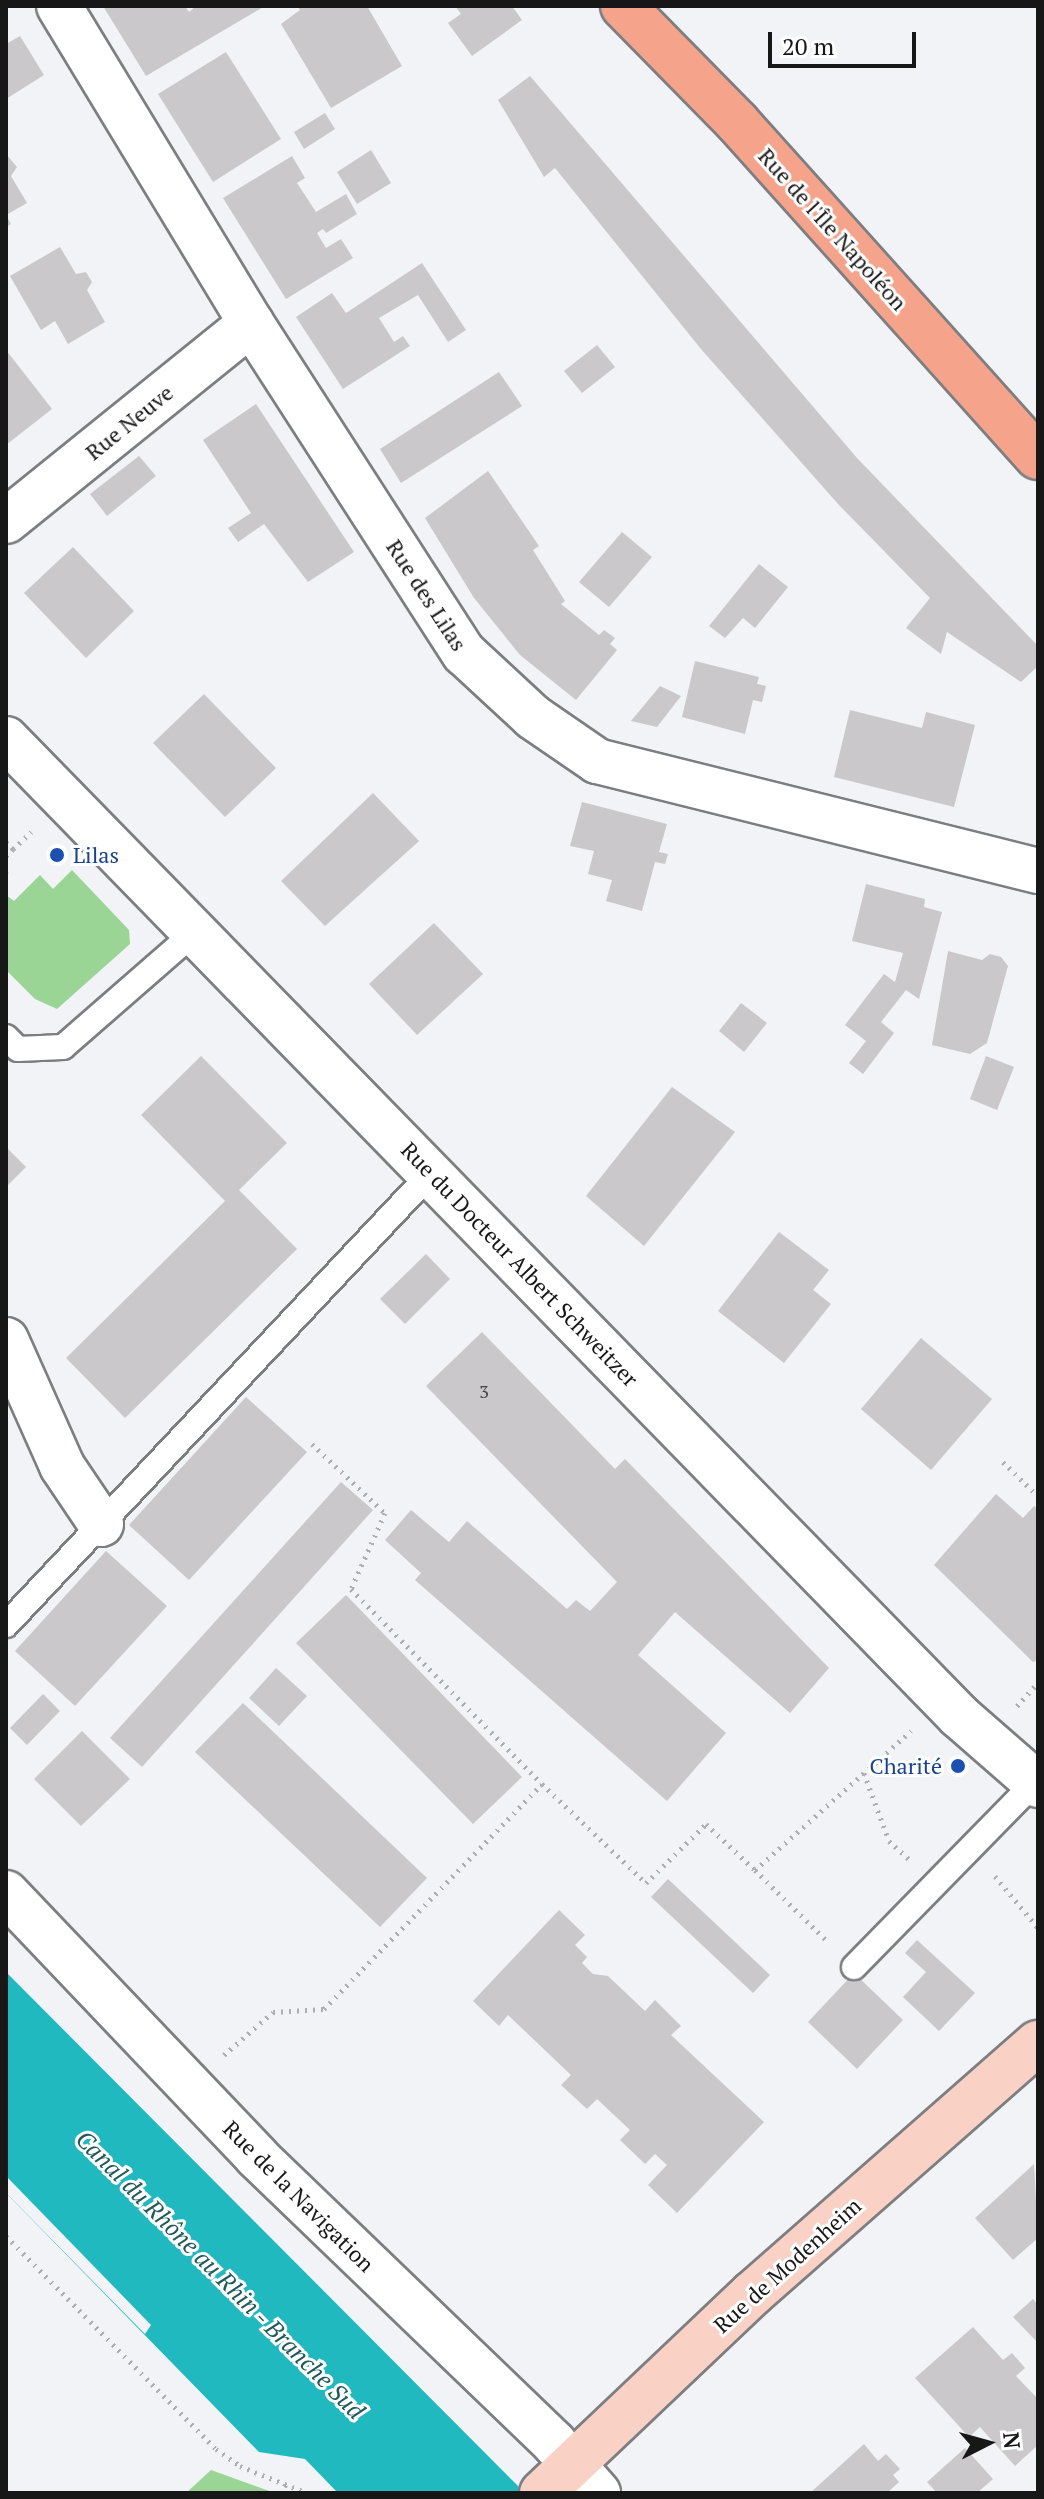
<!DOCTYPE html>
<html>
<head>
<meta charset="utf-8">
<style>
  body { margin:0 }
  #map { position:relative; width:1044px; height:2499px; overflow:hidden; background:#f1f3f6; font-family:"PT Serif",serif }
  div>[style] { position:absolute }
  [style*='--x'] { left:calc(var(--x)*1px); top:calc(var(--y)*1px); width:calc(var(--w)*1px); rotate:calc(var(--a)*1deg) }
  .green>* { inset:0; background:#9ad595 }
  .water>* { inset:0; background:#20b9c0 }
  .pier>* { inset:0; background:#f1f3f6 }
  .building>* { inset:0; background:#cac8ca }
  .path>* { height:5px; margin-top:-2.5px; transform-origin:0; background:repeating-linear-gradient(90deg,#adaeb0 0 2px,transparent 0 8px) }
  .roads { filter:drop-shadow(2px 0 #7d7e81) drop-shadow(-2px 0 #7d7e81) drop-shadow(0 2px #7d7e81) drop-shadow(0 -2px #7d7e81) }
  .lane>* { height:24px; margin:-12px; padding:0 12px; transform-origin:12px; border-radius:12px; background:#fff }
  .street>* { height:44px; margin:-22px; padding:0 22px; transform-origin:22px; border-radius:22px; background:#fff }
  .secondary>* { height:44px; margin:-22px; padding:0 22px; transform-origin:22px; border-radius:22px; background:#fad1c5 }
  .primary>* { height:44px; margin:-22px; padding:0 22px; transform-origin:22px; border-radius:22px; background:#f5a48b }
  .dots>* { width:22px; height:22px; translate:-50% -50%; box-sizing:border-box; border:4px solid #fff; border-radius:50% }
  span { translate:-50% -50%; white-space:nowrap; text-align:center; line-height:1.15; -webkit-text-stroke:6px #fff; paint-order:stroke }
  .number-label { font-size:18px; color:#444344 }
  .number-label span { -webkit-text-stroke-width:0 }
  .street-label { font-size:22px; color:#171718 }
  .transit-label { font-size:22px; color:#164399 }
  .left { translate:0 -50%; text-align:left }
  .right { translate:-100% -50%; text-align:right }
  .water-label { font-size:24px; color:#20595b; font-style:italic }
  .frame { position:absolute; inset:0; border:8px solid #171718; pointer-events:none }
  .north { position:absolute; left:948px; top:2403px; width:80px; height:80px; -webkit-text-stroke:6px #fff; paint-order:stroke; rotate:84deg; font-size:22px; font-weight:700; line-height:32px; text-align:center; color:#171718 }
  .north::after { content:''; display:block; margin:auto; width:28px; height:36px; background:#171718; clip-path:polygon(50% 0,100% 100%,50% 72%,0 100%) }
  .scale { position:absolute; left:768px; top:32px; width:148px; height:36px; box-sizing:border-box; border:4px solid #171718; border-top:0; padding-left:10px; font-size:24px; line-height:28px; white-space:nowrap; color:#171718; -webkit-text-stroke:6px #fff; paint-order:stroke }
</style>
</head>
<body>
<div id="map">
  <div class="green">
    <i style="clip-path:polygon(72px 870px,129px 930px,130px 944px,57px 1009px,35px 999px,6px 970px,6px 895px,14px 901px,40px 875px,53px 889px)"></i>
    <i style="clip-path:polygon(211px 2470px,275px 2493px,186px 2493px)"></i>
  </div>
  <div class="water">
    <i style="clip-path:polygon(6px 1972px,525px 2493px,338px 2493px,305px 2459px,259px 2452px,6px 2193px)"></i>
  </div>
  <div class="pier">
    <i style="clip-path:polygon(6px 2176px,151px 2325px,145px 2334px,6px 2193px)"></i>
  </div>
  <div class="building">
    <i style="clip-path:polygon(103px 6px,185px 6px,189px 12px,196px 6px,265px 6px,146px 76px)"></i>
    <i style="clip-path:polygon(297px 6px,367px 6px,402px 66px,331px 108px,281px 24px,300px 10px)"></i>
    <i style="clip-path:polygon(455px 6px,512px 6px,522px 20px,472px 56px,448px 23px,461px 14px)"></i>
    <i style="clip-path:polygon(20px 36px,44px 75px,6px 99px,6px 44px)"></i>
    <i style="clip-path:polygon(226px 52px,281px 139px,213px 182px,158px 94px)"></i>
    <i style="clip-path:polygon(530px 76px,857px 458px,1038px 646px,1038px 666px,1021px 682px,947px 632px,941px 654px,906px 628px,930px 598px,839px 505px,701px 349px,555px 168px,544px 177px,498px 100px)"></i>
    <i style="clip-path:polygon(325px 113px,335px 129px,304px 149px,294px 132px)"></i>
    <i style="clip-path:polygon(371px 150px,391px 183px,357px 204px,337px 172px)"></i>
    <i style="clip-path:polygon(6px 154px,17px 167px,11px 176px,27px 203px,6px 215px,11px 224px,6px 227px)"></i>
    <i style="clip-path:polygon(292px 156px,305px 178px,297px 183px,316px 212px,346px 194px,357px 214px,326px 233px,323px 229px,317px 233px,326px 248px,341px 239px,353px 258px,286px 299px,223px 198px)"></i>
    <i style="clip-path:polygon(60px 247px,76px 274px,86px 272px,92px 282px,87px 290px,105px 322px,68px 344px,55px 321px,41px 330px,10px 276px)"></i>
    <i style="clip-path:polygon(422px 263px,466px 330px,448px 342px,418px 295px,379px 318px,394px 342px,403px 336px,410px 346px,343px 389px,296px 317px,332px 293px,346px 313px)"></i>
    <i style="clip-path:polygon(597px 345px,615px 367px,582px 393px,564px 371px)"></i>
    <i style="clip-path:polygon(6px 350px,52px 409px,6px 445px)"></i>
    <i style="clip-path:polygon(499px 372px,522px 406px,401px 483px,380px 449px)"></i>
    <i style="clip-path:polygon(256px 404px,354px 552px,308px 582px,264px 524px,238px 542px,228px 528px,251px 513px,203px 440px)"></i>
    <i style="clip-path:polygon(139px 456px,156px 476px,107px 516px,90px 494px)"></i>
    <i style="clip-path:polygon(488px 471px,539px 546px,533px 550px,565px 601px,561px 604px,599px 635px,604px 630px,615px 638px,610px 644px,617px 650px,576px 700px,520px 655px,474px 598px,425px 518px)"></i>
    <i style="clip-path:polygon(622px 532px,652px 557px,609px 607px,579px 582px)"></i>
    <i style="clip-path:polygon(73px 547px,134px 611px,86px 658px,24px 593px)"></i>
    <i style="clip-path:polygon(759px 564px,788px 587px,755px 628px,743px 618px,725px 638px,709px 626px)"></i>
    <i style="clip-path:polygon(695px 661px,759px 677px,757px 684px,766px 686px,762px 702px,753px 700px,745px 734px,682px 717px)"></i>
    <i style="clip-path:polygon(660px 686px,681px 696px,657px 727px,631px 721px)"></i>
    <i style="clip-path:polygon(204px 694px,276px 768px,225px 817px,153px 743px)"></i>
    <i style="clip-path:polygon(850px 710px,922px 728px,926px 712px,975px 725px,954px 807px,834px 777px)"></i>
    <i style="clip-path:polygon(373px 793px,419px 841px,325px 926px,281px 881px)"></i>
    <i style="clip-path:polygon(582px 802px,667px 824px,659px 852px,668px 854px,665px 864px,655px 862px,642px 911px,606px 901px,612px 880px,588px 874px,594px 851px,570px 846px)"></i>
    <i style="clip-path:polygon(866px 884px,925px 899px,924px 907px,942px 912px,919px 999px,906px 990px,881px 1022px,894px 1033px,863px 1074px,849px 1063px,866px 1041px,845px 1025px,884px 974px,895px 982px,903px 953px,852px 941px)"></i>
    <i style="clip-path:polygon(434px 923px,483px 974px,417px 1035px,369px 984px)"></i>
    <i style="clip-path:polygon(948px 951px,982px 960px,990px 954px,1001px 957px,1008px 966px,987px 1043px,970px 1054px,932px 1045px)"></i>
    <i style="clip-path:polygon(741px 1003px,767px 1023px,744px 1052px,719px 1031px)"></i>
    <i style="clip-path:polygon(201px 1056px,287px 1143px,239px 1190px,297px 1249px,125px 1418px,66px 1358px,225px 1201px,141px 1115px)"></i>
    <i style="clip-path:polygon(986px 1056px,1014px 1067px,997px 1110px,970px 1099px)"></i>
    <i style="clip-path:polygon(672px 1087px,735px 1132px,644px 1246px,586px 1196px)"></i>
    <i style="clip-path:polygon(6px 1147px,26px 1167px,6px 1187px)"></i>
    <i style="clip-path:polygon(779px 1232px,829px 1270px,813px 1290px,831px 1304px,784px 1363px,718px 1311px)"></i>
    <i style="clip-path:polygon(426px 1254px,450px 1279px,405px 1324px,380px 1299px)"></i>
    <i style="clip-path:polygon(482px 1332px,615px 1469px,625px 1459px,829px 1668px,790px 1713px,675px 1612px,638px 1655px,726px 1733px,667px 1801px,415px 1580px,421px 1573px,385px 1540px,411px 1510px,449px 1542px,467px 1521px,567px 1609px,576px 1600px,590px 1611px,617px 1582px,426px 1386px)"></i>
    <i style="clip-path:polygon(921px 1338px,992px 1399px,931px 1470px,861px 1409px)"></i>
    <i style="clip-path:polygon(246px 1397px,307px 1452px,189px 1580px,129px 1525px)"></i>
    <i style="clip-path:polygon(341px 1482px,373px 1510px,142px 1767px,110px 1738px)"></i>
    <i style="clip-path:polygon(996px 1494px,1023px 1518px,1034px 1506px,1038px 1509px,1038px 1660px,1033px 1662px,934px 1565px)"></i>
    <i style="clip-path:polygon(106px 1551px,167px 1606px,75px 1706px,15px 1651px)"></i>
    <i style="clip-path:polygon(346px 1595px,522px 1777px,473px 1824px,296px 1643px)"></i>
    <i style="clip-path:polygon(276px 1668px,307px 1696px,279px 1726px,249px 1698px)"></i>
    <i style="clip-path:polygon(43px 1694px,60px 1711px,27px 1745px,10px 1728px)"></i>
    <i style="clip-path:polygon(243px 1703px,427px 1878px,380px 1927px,195px 1752px)"></i>
    <i style="clip-path:polygon(82px 1731px,130px 1779px,81px 1826px,34px 1779px)"></i>
    <i style="clip-path:polygon(668px 1879px,770px 1975px,753px 1993px,651px 1897px)"></i>
    <i style="clip-path:polygon(559px 1910px,585px 1935px,575px 1945px,587px 1957px,582px 1963px,593px 1974px,608px 1976px,645px 2011px,655px 2000px,681px 2026px,671px 2035px,764px 2122px,677px 2213px,648px 2185px,667px 2165px,655px 2154px,645px 2164px,620px 2140px,630px 2130px,597px 2099px,587px 2109px,561px 2085px,571px 2075px,508px 2015px,499px 2026px,473px 2001px)"></i>
    <i style="clip-path:polygon(917px 1940px,975px 1993px,939px 2031px,903px 1997px,926px 1972px,905px 1953px)"></i>
    <i style="clip-path:polygon(854px 1973px,903px 2020px,857px 2069px,808px 2022px)"></i>
    <i style="clip-path:polygon(1034px 2164px,1038px 2238px,1013px 2260px,975px 2218px)"></i>
    <i style="clip-path:polygon(1033px 2299px,1038px 2305px,1038px 2343px,1013px 2317px)"></i>
    <i style="clip-path:polygon(973px 2327px,1003px 2360px,1012px 2353px,1025px 2368px,1016px 2376px,1038px 2399px,1038px 2445px,1015px 2466px,980px 2427px,969px 2437px,915px 2378px)"></i>
    <i style="clip-path:polygon(864px 2444px,878px 2461px,886px 2454px,900px 2469px,893px 2475px,899px 2482px,887px 2493px,810px 2493px)"></i>
    <i style="clip-path:polygon(965px 2448px,993px 2479px,977px 2493px,937px 2493px,927px 2482px)"></i>
  </div>
  <div class="path">
    <i style="--x:6;--y:842;--w:10;--a:45"></i>
    <i style="--x:13;--y:849;--w:25;--a:-43"></i>
    <i style="--x:6;--y:856;--w:10;--a:-45"></i>
    <i style="--x:6;--y:872;--w:1;--a:90"></i>
    <i style="--x:312;--y:1444;--w:100;--a:43.4"></i>
    <i style="--x:385;--y:1513;--w:83;--a:114.1"></i>
    <i style="--x:351;--y:1589;--w:273;--a:45.6"></i>
    <i style="--x:1003;--y:1462;--w:49;--a:44.2"></i>
    <i style="--x:1017;--y:1706;--w:31;--a:-48"></i>
    <i style="--x:864;--y:1773;--w:72;--a:69.8"></i>
    <i style="--x:889;--y:1841;--w:27;--a:42"></i>
    <i style="--x:755;--y:1870;--w:103;--a:44.6"></i>
    <i style="--x:995;--y:1876;--w:67;--a:50.4"></i>
    <i style="--x:224;--y:2055;--w:65;--a:-41.3"></i>
    <i style="--x:273;--y:2012;--w:51;--a:-3.4"></i>
    <i style="--x:324;--y:2009;--w:313;--a:-45.9"></i>
    <i style="--x:542;--y:1784;--w:144;--a:43.6"></i>
    <i style="--x:646;--y:1883;--w:84;--a:-44.5"></i>
    <i style="--x:706;--y:1824;--w:67;--a:43.2"></i>
    <i style="--x:755;--y:1870;--w:209;--a:-41.7"></i>
    <i style="--x:6;--y:2236;--w:299;--a:45.4"></i>
    <i style="--x:216;--y:2449;--w:29;--a:35"></i>
    <i style="--x:240;--y:2466;--w:72;--a:21.9"></i>
    <i style="--x:280;--y:2493;--w:11;--a:-56"></i>
  </div>
  <div class="roads">
    <div class="lane">
      <i style="--x:6;--y:1037;--w:17;--a:45"></i>
      <i style="--x:18;--y:1049;--w:45;--a:-2.5"></i>
      <i style="--x:63;--y:1047;--w:175;--a:-41.1"></i>
      <i style="--x:6;--y:1625;--w:620;--a:-46.76"></i>
      <i style="--x:854;--y:1967;--w:259;--a:-45.6"></i>
    </div>
    <div class="street">
      <i style="--x:59;--y:6;--w:371;--a:58.8"></i>
      <i style="--x:251;--y:323;--w:393;--a:57.2"></i>
      <i style="--x:464;--y:653;--w:94;--a:42.8"></i>
      <i style="--x:533;--y:717;--w:78;--a:34.5"></i>
      <i style="--x:597;--y:761;--w:455;--a:14"></i>
      <i style="--x:6;--y:521;--w:315;--a:-38.9"></i>
      <i style="--x:6;--y:739;--w:1365;--a:45.71"></i>
      <i style="--x:959;--y:1716;--w:105;--a:41.1"></i>
      <i style="--x:6;--y:1340;--w:138;--a:66"></i>
      <i style="--x:62;--y:1466;--w:70;--a:56.1"></i>
      <i style="--x:6;--y:1893;--w:364;--a:46.4"></i>
      <i style="--x:257;--y:2157;--w:412;--a:43.9"></i>
      <i style="--x:554;--y:2443;--w:67;--a:48.7"></i>
    </div>
    <div class="secondary">
      <i style="--x:542;--y:2493;--w:291;--a:-43.5"></i>
      <i style="--x:753;--y:2293;--w:379;--a:-41.3"></i>
    </div>
    <div class="primary">
      <i style="--x:623;--y:6;--w:163;--a:45.5"></i>
      <i style="--x:737;--y:122;--w:450;--a:48.1"></i>
    </div>
  </div>
  <div class="dots">
    <i style="left:57px;top:855px;background:#1a4fb4"></i>
    <i style="left:958px;top:1766px;background:#1a4fb4"></i>
  </div>
  <div class="number-label">
    <span style="left:484px;top:1391px">3</span>
  </div>
  <div class="street-label">
    <span style="left:833px;top:229px;rotate:48deg">Rue de l'Île Napoléon</span>
    <span style="left:129px;top:422px;rotate:-39deg">Rue Neuve</span>
    <span style="left:427px;top:595px;rotate:57deg">Rue des Lilas</span>
    <span style="left:520px;top:1264px;rotate:46deg">Rue du Docteur Albert Schweitzer</span>
    <span style="left:299px;top:2196px;rotate:45deg">Rue de la Navigation</span>
    <span style="left:787px;top:2265px;rotate:-42deg">Rue de Modenheim</span>
  </div>
  <div class="transit-label">
    <span class="left" style="left:73px;top:855px">Lilas</span>
    <span class="right" style="left:942px;top:1766px">Charité</span>
  </div>
  <div class="water-label">
    <span style="left:220px;top:2275px;rotate:45deg">Canal du Rhône au Rhin - Branche Sud</span>
  </div>
  <div class="frame"></div>
  <div class="north">N</div>
  <div class="scale">20 m</div>
</div>
</body>
</html>
